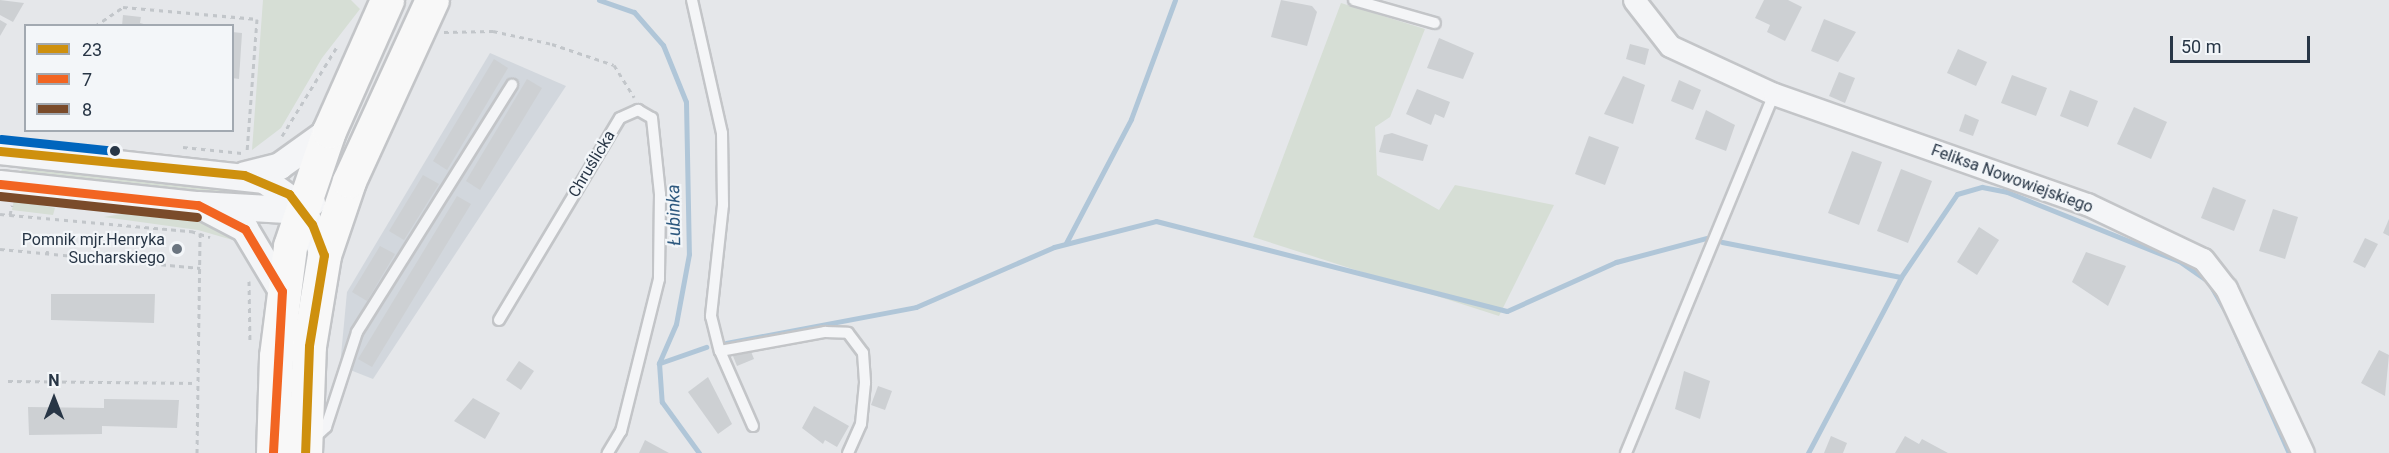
<!DOCTYPE html>
<html>
<head>
<meta charset="utf-8">
<style>
  body { margin:0 }
  #map { position:relative; width:2389px; height:453px; overflow:hidden; background:#e5e7ea; font-family:Roboto,sans-serif }
  div>[style] { position:absolute }
  [style*='--x'] { left:calc(var(--x)*1px); top:calc(var(--y)*1px); width:calc(var(--w)*1px); rotate:calc(var(--a)*1deg) }
  .built>* { inset:0; background:#d2d7dd }
  .green>* { inset:0; background:#d6ded5 }
  .stream>* { height:5px; margin:-2.5px; padding:0 2.5px; transform-origin:2.5px; border-radius:2.5px; background:#b0c6d8 }
  .building>* { inset:0; background:#cdd0d3 }
  .path>* { height:3px; margin-top:-1.5px; transform-origin:0; background:repeating-linear-gradient(90deg,#c2c6ca 0 4.5px,transparent 0 9px) }
  .roads { filter:drop-shadow(2px 0 #c3c5c8) drop-shadow(-2px 0 #c3c5c8) drop-shadow(0 2px #c3c5c8) drop-shadow(0 -2px #c3c5c8) }
  .service>* { height:10px; margin:-5px; padding:0 5px; transform-origin:5px; border-radius:5px; background:#f4f5f7 }
  .minor>* { height:21px; margin:-10.5px; padding:0 10.5px; transform-origin:10.5px; border-radius:10.5px; background:#f4f5f7 }
  .tertiary>* { height:26px; margin:-13px; padding:0 13px; transform-origin:13px; border-radius:13px; background:#f4f5f7 }
  .primary>* { height:33px; margin:-16.5px; padding:0 16.5px; transform-origin:16.5px; border-radius:16.5px; background:#f8f8f8 }
  .bus-1>* { height:9px; margin:-4.5px; padding:0 4.5px; transform-origin:4.5px; border-radius:4.5px; background:#ce900e }
  .bus-2>* { height:9px; margin:-4.5px; padding:0 4.5px; transform-origin:4.5px; border-radius:4.5px; background:#f26522 }
  .bus-3>* { height:9px; margin:-4.5px; padding:0 4.5px; transform-origin:4.5px; border-radius:4.5px; background:#7a4b2a }
  .bus-4>* { height:9px; margin:-4.5px; padding:0 4.5px; transform-origin:4.5px; border-radius:4.5px; background:#0065bd }
  .dots>* { width:16px; height:16px; translate:-50% -50%; box-sizing:border-box; border:3px solid #f3f6f9; border-radius:50% }
  span { translate:-50% -50%; white-space:nowrap; text-align:center; line-height:1.15; -webkit-text-stroke:4.5px #f3f6f9; paint-order:stroke }
  .street-label { font-size:16px; color:#283646 }
  .poi-label { font-size:16px; color:#283646 }
  .right { translate:-100% -50%; text-align:right }
  .water-label { font-size:18px; color:#2e597f; font-style:italic }
  .legend { position:absolute; left:24px; top:24px; width:210px; height:108px; box-sizing:border-box; background:#f3f6f9; border:2px solid #a2a9b1; margin:0; padding:8px 10px; list-style:none; font-size:18px; color:#283646 }
  .legend li { display:flex; align-items:center; gap:12px; height:30px }
  .legend b { width:30px; border:2px solid #a2a9b1 }
  .north { position:absolute; left:24px; top:369px; width:60px; height:60px; -webkit-text-stroke:4px #f3f6f9; paint-order:stroke; rotate:0deg; font-size:16px; font-weight:700; line-height:24px; text-align:center; color:#283646 }
  .north::after { content:''; display:block; margin:auto; width:21px; height:27px; background:#283646; clip-path:polygon(50% 0,100% 100%,50% 72%,0 100%) }
  .scale { position:absolute; left:2170px; top:36px; width:140px; height:27px; box-sizing:border-box; border:3px solid #283646; border-top:0; padding-left:8px; font-size:18px; line-height:21px; white-space:nowrap; color:#283646; -webkit-text-stroke:4px #f3f6f9; paint-order:stroke }
</style>
</head>
<body>
<div id="map">
  <div class="built">
    <i style="clip-path:polygon(490px 53px,566px 86px,373px 379px,340px 366px,347px 292px)"></i>
  </div>
  <div class="green">
    <i style="clip-path:polygon(263px 0,351px 0,360px 9px,322px 58px,281px 128px,252px 150px)"></i>
    <i style="clip-path:polygon(1341px 3px,1425px 29px,1390px 117px,1375px 127px,1377px 175px,1439px 210px,1455px 185px,1554px 205px,1499px 316px,1253px 237px)"></i>
    <i style="clip-path:polygon(22px 168px,258px 188px,257px 200px,20px 177px)"></i>
    <i style="clip-path:polygon(14px 200px,55px 208px,53px 215px,12px 210px)"></i>
    <i style="clip-path:polygon(139px 211px,225px 223px,243px 243px,198px 230px,104px 217px)"></i>
  </div>
  <div class="stream">
    <i style="--x:599;--y:0;--w:37;--a:19"></i>
    <i style="--x:634;--y:12;--w:44;--a:48.7"></i>
    <i style="--x:663;--y:45;--w:61;--a:68"></i>
    <i style="--x:686;--y:102;--w:152;--a:88.9"></i>
    <i style="--x:689;--y:254;--w:71;--a:100.5"></i>
    <i style="--x:676;--y:324;--w:43;--a:113.6"></i>
    <i style="--x:659;--y:363;--w:39;--a:86"></i>
    <i style="--x:662;--y:402;--w:63;--a:54"></i>
    <i style="--x:1722;--y:242;--w:182;--a:11.1"></i>
    <i style="--x:1066;--y:243;--w:140;--a:-62.3"></i>
    <i style="--x:1131;--y:119;--w:127;--a:-69.7"></i>
    <i style="--x:2231;--y:323;--w:142;--a:66"></i>
    <i style="--x:726;--y:343;--w:193;--a:-10.7"></i>
    <i style="--x:916;--y:307;--w:150;--a:-23.5"></i>
    <i style="--x:1054;--y:247;--w:105;--a:-14.3"></i>
    <i style="--x:1156;--y:221;--w:362;--a:14.4"></i>
    <i style="--x:1507;--y:311;--w:120;--a:-24.2"></i>
    <i style="--x:1616;--y:262;--w:93;--a:-14.9"></i>
    <i style="--x:660;--y:363;--w:49;--a:-19.2"></i>
    <i style="--x:1808;--y:453;--w:199;--a:-62.1"></i>
    <i style="--x:1901;--y:277;--w:100;--a:-56"></i>
    <i style="--x:1957;--y:194;--w:26;--a:-16"></i>
    <i style="--x:1982;--y:187;--w:25;--a:11"></i>
    <i style="--x:2007;--y:192;--w:185;--a:21.9"></i>
    <i style="--x:2179;--y:261;--w:35;--a:35"></i>
    <i style="--x:2208;--y:281;--w:38;--a:60"></i>
  </div>
  <div class="building">
    <i style="clip-path:polygon(0 0,24px 3px,13px 22px,0 15px)"></i>
    <i style="clip-path:polygon(1281px 0,1312px 6px,1317px 12px,1307px 46px,1271px 37px)"></i>
    <i style="clip-path:polygon(1764px 0,1788px 0,1802px 7px,1785px 41px,1767px 32px,1770px 25px,1755px 18px)"></i>
    <i style="clip-path:polygon(123px 15px,141px 17px,140px 23px,151px 26px,122px 26px)"></i>
    <i style="clip-path:polygon(1824px 19px,1856px 32px,1838px 62px,1811px 51px)"></i>
    <i style="clip-path:polygon(0 20px,7px 24px,0 36px)"></i>
    <i style="clip-path:polygon(232px 32px,242px 33px,239px 79px,232px 78px)"></i>
    <i style="clip-path:polygon(1439px 38px,1474px 53px,1463px 79px,1427px 68px)"></i>
    <i style="clip-path:polygon(1630px 44px,1649px 49px,1645px 65px,1626px 59px)"></i>
    <i style="clip-path:polygon(1958px 49px,1987px 62px,1976px 86px,1947px 73px)"></i>
    <i style="clip-path:polygon(494px 59px,508px 68px,447px 170px,433px 161px)"></i>
    <i style="clip-path:polygon(1839px 72px,1855px 78px,1845px 103px,1829px 96px)"></i>
    <i style="clip-path:polygon(2012px 75px,2047px 88px,2036px 116px,2001px 103px)"></i>
    <i style="clip-path:polygon(1623px 76px,1645px 85px,1633px 124px,1604px 114px)"></i>
    <i style="clip-path:polygon(527px 79px,542px 88px,480px 190px,466px 181px)"></i>
    <i style="clip-path:polygon(1679px 80px,1701px 90px,1693px 110px,1671px 101px)"></i>
    <i style="clip-path:polygon(1417px 89px,1450px 102px,1444px 118px,1435px 114px,1431px 125px,1406px 114px)"></i>
    <i style="clip-path:polygon(2070px 90px,2098px 101px,2088px 127px,2060px 116px)"></i>
    <i style="clip-path:polygon(2134px 107px,2167px 122px,2151px 159px,2117px 144px)"></i>
    <i style="clip-path:polygon(1706px 110px,1735px 125px,1726px 151px,1695px 139px)"></i>
    <i style="clip-path:polygon(1965px 114px,1979px 120px,1973px 136px,1959px 131px)"></i>
    <i style="clip-path:polygon(1392px 133px,1428px 145px,1423px 161px,1379px 152px,1384px 135px)"></i>
    <i style="clip-path:polygon(1589px 136px,1619px 147px,1605px 185px,1575px 174px)"></i>
    <i style="clip-path:polygon(1852px 151px,1882px 162px,1859px 225px,1828px 213px)"></i>
    <i style="clip-path:polygon(1901px 169px,1932px 181px,1908px 243px,1877px 231px)"></i>
    <i style="clip-path:polygon(423px 175px,439px 184px,404px 240px,389px 231px)"></i>
    <i style="clip-path:polygon(2213px 187px,2246px 200px,2234px 231px,2201px 218px)"></i>
    <i style="clip-path:polygon(457px 196px,471px 204px,372px 367px,358px 359px)"></i>
    <i style="clip-path:polygon(2273px 209px,2298px 217px,2285px 259px,2259px 251px)"></i>
    <i style="clip-path:polygon(2389px 219px,2389px 236px,2383px 233px)"></i>
    <i style="clip-path:polygon(1979px 227px,1999px 240px,1977px 275px,1957px 262px)"></i>
    <i style="clip-path:polygon(2365px 238px,2378px 244px,2365px 268px,2353px 262px)"></i>
    <i style="clip-path:polygon(380px 246px,395px 254px,367px 301px,352px 292px)"></i>
    <i style="clip-path:polygon(2086px 252px,2126px 266px,2108px 306px,2072px 282px)"></i>
    <i style="clip-path:polygon(51px 294px,155px 294px,154px 323px,51px 320px)"></i>
    <i style="clip-path:polygon(750px 349px,754px 359px,737px 366px,733px 356px)"></i>
    <i style="clip-path:polygon(2379px 350px,2389px 355px,2385px 396px,2361px 383px)"></i>
    <i style="clip-path:polygon(519px 361px,534px 371px,521px 390px,506px 380px)"></i>
    <i style="clip-path:polygon(1684px 371px,1710px 381px,1700px 419px,1675px 409px)"></i>
    <i style="clip-path:polygon(708px 377px,732px 424px,718px 434px,688px 392px)"></i>
    <i style="clip-path:polygon(878px 386px,892px 391px,885px 410px,871px 405px)"></i>
    <i style="clip-path:polygon(473px 398px,500px 413px,485px 439px,454px 421px)"></i>
    <i style="clip-path:polygon(104px 399px,179px 400px,177px 428px,102px 426px,102px 434px,29px 435px,28px 407px,104px 408px)"></i>
    <i style="clip-path:polygon(814px 406px,849px 426px,837px 447px,825px 440px,823px 444px,802px 428px)"></i>
    <i style="clip-path:polygon(1831px 436px,1847px 443px,1843px 453px,1824px 453px)"></i>
    <i style="clip-path:polygon(1905px 436px,1919px 444px,1922px 439px,1948px 453px,1895px 453px)"></i>
    <i style="clip-path:polygon(645px 440px,669px 453px,639px 453px)"></i>
  </div>
  <div class="path">
    <i style="--x:95;--y:26;--w:34;--a:-34"></i>
    <i style="--x:123;--y:7;--w:135;--a:5.1"></i>
    <i style="--x:257;--y:19;--w:132;--a:94.3"></i>
    <i style="--x:444;--y:32;--w:49;--a:-1.2"></i>
    <i style="--x:493;--y:31;--w:60;--a:12.4"></i>
    <i style="--x:552;--y:44;--w:65;--a:18.7"></i>
    <i style="--x:614;--y:65;--w:38;--a:58"></i>
    <i style="--x:282;--y:136;--w:107;--a:-58.4"></i>
    <i style="--x:183;--y:147;--w:59;--a:5.8"></i>
    <i style="--x:0;--y:214;--w:10;--a:6"></i>
    <i style="--x:10;--y:215;--w:10;--a:-79"></i>
    <i style="--x:10;--y:215;--w:182;--a:5.1"></i>
    <i style="--x:191;--y:231;--w:20;--a:18"></i>
    <i style="--x:45;--y:242;--w:12;--a:76"></i>
    <i style="--x:0;--y:249;--w:201;--a:5.4"></i>
    <i style="--x:249;--y:281;--w:62;--a:89.1"></i>
    <i style="--x:8;--y:381;--w:189;--a:0.6"></i>
    <i style="--x:197;--y:453;--w:220;--a:-89.2"></i>
  </div>
  <div class="roads">
    <div class="service">
      <i style="--x:692;--y:0;--w:136;--a:77.3"></i>
      <i style="--x:722;--y:133;--w:72;--a:89.2"></i>
      <i style="--x:723;--y:205;--w:112;--a:96.2"></i>
      <i style="--x:711;--y:316;--w:36;--a:76"></i>
      <i style="--x:720;--y:351;--w:82;--a:66.3"></i>
      <i style="--x:1354;--y:0;--w:84;--a:15.9"></i>
      <i style="--x:499;--y:320;--w:235;--a:-59.1"></i>
      <i style="--x:620;--y:118;--w:20;--a:-24"></i>
      <i style="--x:638;--y:110;--w:16;--a:30"></i>
      <i style="--x:652;--y:118;--w:76;--a:84"></i>
      <i style="--x:660;--y:194;--w:85;--a:90.7"></i>
      <i style="--x:659;--y:279;--w:157;--a:104"></i>
      <i style="--x:621;--y:431;--w:26;--a:121"></i>
      <i style="--x:720;--y:351;--w:107;--a:-10.3"></i>
      <i style="--x:825;--y:332;--w:23;--a:2"></i>
      <i style="--x:848;--y:333;--w:25;--a:53"></i>
      <i style="--x:863;--y:353;--w:30;--a:86"></i>
      <i style="--x:865;--y:383;--w:41;--a:95.6"></i>
      <i style="--x:861;--y:424;--w:32;--a:114"></i>
      <i style="--x:313;--y:439;--w:18;--a:-43"></i>
      <i style="--x:326;--y:427;--w:100;--a:-71.9"></i>
      <i style="--x:357;--y:332;--w:292;--a:-57.9"></i>
      <i style="--x:1626;--y:453;--w:388;--a:-67.6"></i>
    </div>
    <div class="minor">
      <i style="--x:1634;--y:0;--w:58;--a:52"></i>
      <i style="--x:1670;--y:46;--w:115;--a:24.8"></i>
      <i style="--x:1774;--y:94;--w:332;--a:19.4"></i>
      <i style="--x:2087;--y:204;--w:128;--a:25.4"></i>
      <i style="--x:2203;--y:259;--w:37;--a:52"></i>
      <i style="--x:2226;--y:288;--w:182;--a:65"></i>
    </div>
    <div class="tertiary">
      <i style="--x:0;--y:151;--w:266;--a:6.3"></i>
      <i style="--x:264;--y:180;--w:47;--a:35.4"></i>
      <i style="--x:302;--y:207;--w:53;--a:65.4"></i>
      <i style="--x:245;--y:175;--w:36;--a:-14"></i>
      <i style="--x:280;--y:166;--w:60;--a:-35.5"></i>
      <i style="--x:0;--y:184;--w:199;--a:6.1"></i>
      <i style="--x:198;--y:205;--w:89;--a:3.2"></i>
      <i style="--x:287;--y:210;--w:26;--a:-16"></i>
      <i style="--x:209;--y:210;--w:41;--a:27.8"></i>
      <i style="--x:245;--y:229;--w:72;--a:59.2"></i>
    </div>
    <div class="primary">
      <i style="--x:273;--y:453;--w:97;--a:-88.2"></i>
      <i style="--x:276;--y:356;--w:111;--a:-82.7"></i>
      <i style="--x:290;--y:246;--w:121;--a:-71.3"></i>
      <i style="--x:329;--y:131;--w:143;--a:-66.1"></i>
      <i style="--x:305;--y:453;--w:107;--a:-87.9"></i>
      <i style="--x:309;--y:346;--w:92;--a:-80.6"></i>
      <i style="--x:324;--y:255;--w:78;--a:-71.3"></i>
      <i style="--x:349;--y:181;--w:199;--a:-65.4"></i>
    </div>
  </div>
  <div class="bus-1">
    <i style="--x:0;--y:151;--w:245;--a:5.6"></i>
    <i style="--x:244;--y:175;--w:49;--a:22.9"></i>
    <i style="--x:289;--y:194;--w:38;--a:53"></i>
    <i style="--x:312;--y:224;--w:33;--a:69"></i>
    <i style="--x:324;--y:255;--w:92;--a:99.4"></i>
    <i style="--x:309;--y:346;--w:107;--a:92.1"></i>
  </div>
  <div class="bus-2">
    <i style="--x:0;--y:184;--w:199;--a:6.1"></i>
    <i style="--x:198;--y:205;--w:53;--a:27.1"></i>
    <i style="--x:245;--y:229;--w:72;--a:59.2"></i>
    <i style="--x:282;--y:291;--w:162;--a:93.2"></i>
  </div>
  <div class="bus-3">
    <i style="--x:0;--y:196;--w:198;--a:6.1"></i>
  </div>
  <div class="bus-4">
    <i style="--x:1;--y:139;--w:115;--a:6"></i>
  </div>
  <div class="dots">
    <i style="left:115px;top:151px;background:#283646"></i>
    <i style="left:177px;top:249px;background:#6a747f"></i>
  </div>
  <div class="street-label">
    <span style="left:592px;top:164px;rotate:-59deg">Chruślicka</span>
    <span style="left:2012px;top:179px;rotate:20deg">Feliksa Nowowiejskiego</span>
  </div>
  <div class="poi-label">
    <span class="right" style="left:165px;top:249px">Pomnik mjr.Henryka<br>Sucharskiego</span>
  </div>
  <div class="water-label">
    <span style="left:674px;top:215px;rotate:-91deg">Łubinka</span>
  </div>
  <ul class="legend">
  <li><b style="height:8px;background:#ce900e"></b>23</li>
  <li><b style="height:8px;background:#f26522"></b>7</li>
  <li><b style="height:8px;background:#7a4b2a"></b>8</li>
  </ul>
  <div class="north">N</div>
  <div class="scale">50 m</div>
</div>
</body>
</html>
